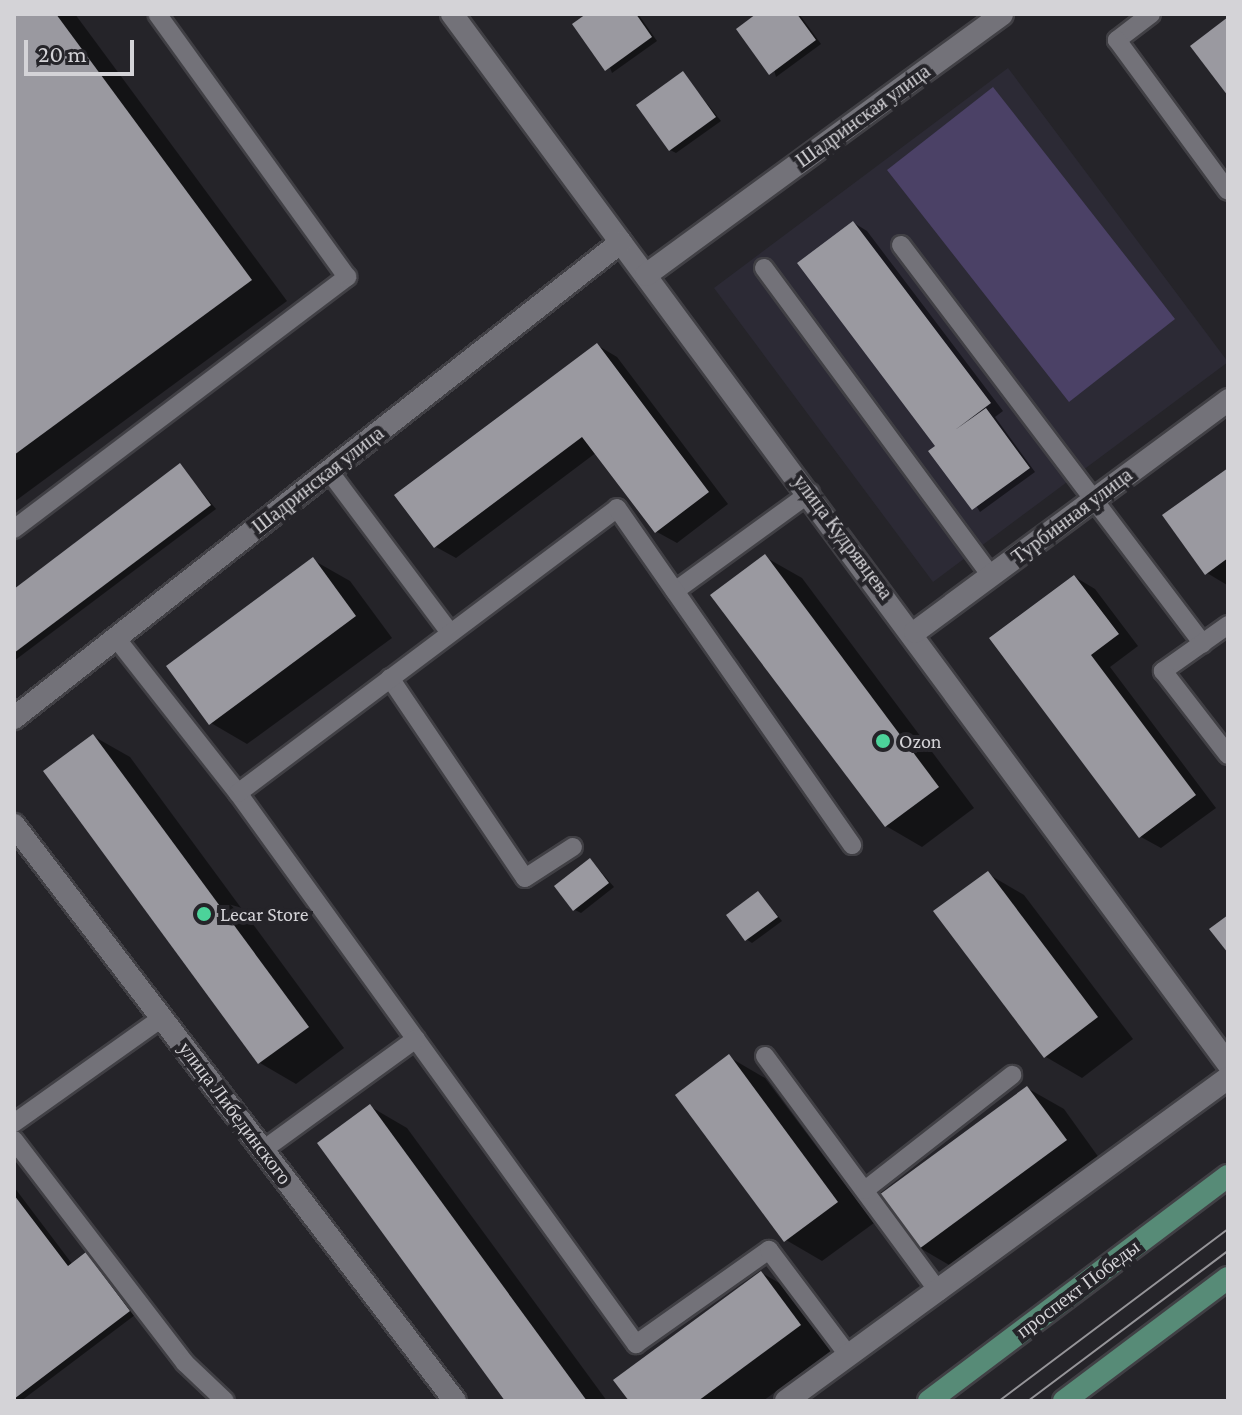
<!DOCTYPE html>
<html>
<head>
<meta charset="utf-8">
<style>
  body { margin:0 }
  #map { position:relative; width:1242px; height:1415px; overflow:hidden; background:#252429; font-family:"Crimson Pro",serif }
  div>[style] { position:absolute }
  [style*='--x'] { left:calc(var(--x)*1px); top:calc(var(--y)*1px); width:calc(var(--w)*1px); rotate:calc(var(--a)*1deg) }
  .built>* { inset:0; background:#2c2a35 }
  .green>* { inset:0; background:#4b4166 }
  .shadow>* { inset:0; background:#0007 }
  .building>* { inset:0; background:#9a99a0 }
  .roads { filter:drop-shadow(2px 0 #414045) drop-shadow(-2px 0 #414045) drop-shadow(0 2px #414045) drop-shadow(0 -2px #414045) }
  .service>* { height:18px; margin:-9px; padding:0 9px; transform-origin:9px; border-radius:9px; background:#737279 }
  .minor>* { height:22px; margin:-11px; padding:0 11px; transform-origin:11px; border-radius:11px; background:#737279 }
  .primary>* { height:22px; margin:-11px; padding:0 11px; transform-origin:11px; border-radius:11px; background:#578b77 }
  .tram>* { height:2px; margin:-1px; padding:0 1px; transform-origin:1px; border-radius:1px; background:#969599 }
  .dots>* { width:22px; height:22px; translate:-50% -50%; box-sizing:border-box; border:4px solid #252429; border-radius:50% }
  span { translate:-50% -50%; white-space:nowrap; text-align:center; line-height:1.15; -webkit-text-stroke:8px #252429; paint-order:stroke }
  .street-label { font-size:20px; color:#d4d3d7 }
  .poi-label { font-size:20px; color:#d4d3d7 }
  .left { translate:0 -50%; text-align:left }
  .frame { position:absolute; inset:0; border:16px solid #d4d3d7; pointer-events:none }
  .scale { position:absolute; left:24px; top:40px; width:110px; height:36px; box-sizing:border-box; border:4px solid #d4d3d7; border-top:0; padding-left:10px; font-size:24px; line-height:28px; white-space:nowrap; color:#d4d3d7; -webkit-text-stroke:6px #252429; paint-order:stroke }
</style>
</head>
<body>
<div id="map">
  <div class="built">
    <i style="clip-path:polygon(1008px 68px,1228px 362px,933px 582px,714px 288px)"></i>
  </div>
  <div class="green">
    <i style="clip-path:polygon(993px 87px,1175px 319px,1069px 402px,887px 170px)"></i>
  </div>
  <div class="shadow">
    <i style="clip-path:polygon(14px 14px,75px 14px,287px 301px,14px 502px)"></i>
    <i style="clip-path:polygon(590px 14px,638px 14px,657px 41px,612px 73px)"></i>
    <i style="clip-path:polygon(759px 14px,799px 14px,821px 44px,776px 77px)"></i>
    <i style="clip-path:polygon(683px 74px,721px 121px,676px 153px,670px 150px)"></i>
    <i style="clip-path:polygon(854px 223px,867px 231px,1003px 411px,995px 417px,1035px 472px,980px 512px,939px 445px)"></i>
    <i style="clip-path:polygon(597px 345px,617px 357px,728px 504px,677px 543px,657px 532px,597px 452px,456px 558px,436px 547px)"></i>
    <i style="clip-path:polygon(180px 466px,216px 509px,14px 661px,14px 591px)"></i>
    <i style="clip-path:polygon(1228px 470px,1228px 585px,1227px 585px,1207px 573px)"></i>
    <i style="clip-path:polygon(765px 557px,802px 578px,974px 808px,922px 847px,886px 826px)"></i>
    <i style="clip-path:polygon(313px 560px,350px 581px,392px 638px,247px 744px,211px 723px)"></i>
    <i style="clip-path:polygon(1075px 577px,1095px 589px,1138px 646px,1110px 667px,1216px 808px,1161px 848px,1141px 837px,992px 638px)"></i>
    <i style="clip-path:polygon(93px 736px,130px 757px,344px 1048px,296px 1084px,260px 1063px,46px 771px)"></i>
    <i style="clip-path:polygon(591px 860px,614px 887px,581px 913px,575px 910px)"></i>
    <i style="clip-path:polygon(988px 874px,1024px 895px,1133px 1039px,1082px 1078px,1046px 1057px,936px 912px)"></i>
    <i style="clip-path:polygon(759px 893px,782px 921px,752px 943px,746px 939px)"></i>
    <i style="clip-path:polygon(729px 1057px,765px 1078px,874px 1223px,822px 1261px,786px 1240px)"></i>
    <i style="clip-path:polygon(1027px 1088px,1064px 1109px,1102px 1162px,956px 1269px,920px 1248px)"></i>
    <i style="clip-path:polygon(371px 1107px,407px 1128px,607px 1401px,508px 1401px)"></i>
    <i style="clip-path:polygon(14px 1187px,73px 1265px,86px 1255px,100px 1263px,135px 1315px,21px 1401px,14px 1401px)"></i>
    <i style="clip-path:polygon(762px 1273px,798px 1294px,836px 1347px,763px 1401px,631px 1401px)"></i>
  </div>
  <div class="building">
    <i style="clip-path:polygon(14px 14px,56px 14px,252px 280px,14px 455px)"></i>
    <i style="clip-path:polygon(586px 14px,636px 14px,652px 37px,605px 71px,572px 24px)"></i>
    <i style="clip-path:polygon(756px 14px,797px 14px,816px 40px,769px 75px,736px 29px)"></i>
    <i style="clip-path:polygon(1228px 17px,1228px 96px,1190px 46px)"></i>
    <i style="clip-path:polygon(683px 71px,716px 117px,669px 151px,636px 105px)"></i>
    <i style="clip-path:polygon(853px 221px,991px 403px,955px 430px,986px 408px,1030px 468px,972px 510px,928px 451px,935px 446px,797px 263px)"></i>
    <i style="clip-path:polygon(597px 343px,709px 492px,655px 533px,582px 437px,434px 548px,394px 495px)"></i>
    <i style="clip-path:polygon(180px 463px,211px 505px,14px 653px,14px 589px)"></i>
    <i style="clip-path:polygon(1228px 468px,1228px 558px,1205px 575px,1162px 515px)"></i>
    <i style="clip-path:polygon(765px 554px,939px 787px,885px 827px,710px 595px)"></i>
    <i style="clip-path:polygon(313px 557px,356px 616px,209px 725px,166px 666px)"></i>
    <i style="clip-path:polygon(1074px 575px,1119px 634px,1091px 655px,1196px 795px,1139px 838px,989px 638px)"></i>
    <i style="clip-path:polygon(93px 734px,309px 1027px,258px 1064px,43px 771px)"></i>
    <i style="clip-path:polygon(590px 858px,609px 883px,573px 911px,554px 886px)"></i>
    <i style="clip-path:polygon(988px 871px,1098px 1017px,1044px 1058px,933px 911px)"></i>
    <i style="clip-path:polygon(758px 891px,778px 917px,745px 941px,726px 915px)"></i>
    <i style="clip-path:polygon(1228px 915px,1228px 953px,1209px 929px)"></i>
    <i style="clip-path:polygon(729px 1054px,838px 1202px,784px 1242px,675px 1095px)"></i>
    <i style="clip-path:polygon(1027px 1086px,1067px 1140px,919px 1249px,879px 1195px)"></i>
    <i style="clip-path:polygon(370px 1104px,587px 1401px,505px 1401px,317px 1143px)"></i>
    <i style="clip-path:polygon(14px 1195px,68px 1266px,86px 1252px,130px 1311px,14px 1399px)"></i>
    <i style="clip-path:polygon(761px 1271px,801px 1325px,698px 1401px,629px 1401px,613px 1380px)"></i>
  </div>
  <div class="roads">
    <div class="service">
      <i style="--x:1151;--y:14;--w:43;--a:142.6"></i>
      <i style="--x:1117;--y:40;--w:187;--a:53.7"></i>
      <i style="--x:901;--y:245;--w:500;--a:52.88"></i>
      <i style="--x:764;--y:268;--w:383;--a:53.6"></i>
      <i style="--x:329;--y:471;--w:202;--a:53.2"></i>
      <i style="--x:14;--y:529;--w:418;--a:-37.1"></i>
      <i style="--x:347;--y:277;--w:324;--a:-125.8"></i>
      <i style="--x:675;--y:591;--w:167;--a:-36"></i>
      <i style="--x:1228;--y:625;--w:80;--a:144.7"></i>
      <i style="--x:1163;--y:671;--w:106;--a:52.3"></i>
      <i style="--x:116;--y:638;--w:197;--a:51.8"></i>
      <i style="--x:238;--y:793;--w:680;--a:54.16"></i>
      <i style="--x:636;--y:1344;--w:163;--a:-35.3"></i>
      <i style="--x:769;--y:1250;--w:131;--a:53"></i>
      <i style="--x:390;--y:678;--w:241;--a:56"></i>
      <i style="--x:525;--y:878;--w:57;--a:-32.9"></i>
      <i style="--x:238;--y:793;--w:474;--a:-36.9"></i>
      <i style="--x:617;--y:508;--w:411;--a:55.1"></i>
      <i style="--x:765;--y:1056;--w:293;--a:53.6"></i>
      <i style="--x:14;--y:1123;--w:181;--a:-35.4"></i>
      <i style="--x:14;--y:1140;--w:281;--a:52.5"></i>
      <i style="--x:185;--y:1363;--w:55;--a:43.5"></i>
      <i style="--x:263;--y:1150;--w:189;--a:-36"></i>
      <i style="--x:865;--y:1190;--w:187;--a:-38"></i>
    </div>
    <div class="minor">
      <i style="--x:452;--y:14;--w:1306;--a:53.53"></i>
      <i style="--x:646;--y:275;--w:441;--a:-36.2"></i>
      <i style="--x:915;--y:632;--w:390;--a:-36.5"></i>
      <i style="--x:14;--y:718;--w:771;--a:-38.1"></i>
      <i style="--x:14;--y:825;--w:725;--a:52.56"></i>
      <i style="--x:786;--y:1401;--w:547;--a:-36.16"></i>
    </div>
    <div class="primary">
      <i style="--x:929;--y:1401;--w:374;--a:-37"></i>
      <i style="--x:1064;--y:1401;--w:205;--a:-36.9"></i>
    </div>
  </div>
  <div class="tram">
    <i style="--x:999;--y:1401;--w:286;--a:-36.9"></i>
    <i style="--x:1028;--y:1401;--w:250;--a:-36.9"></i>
  </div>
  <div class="dots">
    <i style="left:883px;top:741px;background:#4cd39a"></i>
    <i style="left:204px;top:914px;background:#4cd39a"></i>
  </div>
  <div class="street-label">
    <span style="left:863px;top:116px;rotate:-36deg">Шадринская улица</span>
    <span style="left:318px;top:480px;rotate:-38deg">Шадринская улица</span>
    <span style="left:1072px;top:516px;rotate:-37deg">Турбинная улица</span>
    <span style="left:843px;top:537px;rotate:53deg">улица Кудрявцева</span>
    <span style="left:235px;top:1113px;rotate:53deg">улица Либединского</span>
    <span style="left:1078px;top:1289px;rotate:-37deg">проспект Победы</span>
  </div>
  <div class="poi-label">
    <span class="left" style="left:899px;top:741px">Ozon</span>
    <span class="left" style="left:220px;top:914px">Lecar Store</span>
  </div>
  <div class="frame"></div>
  <div class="scale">20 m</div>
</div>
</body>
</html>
